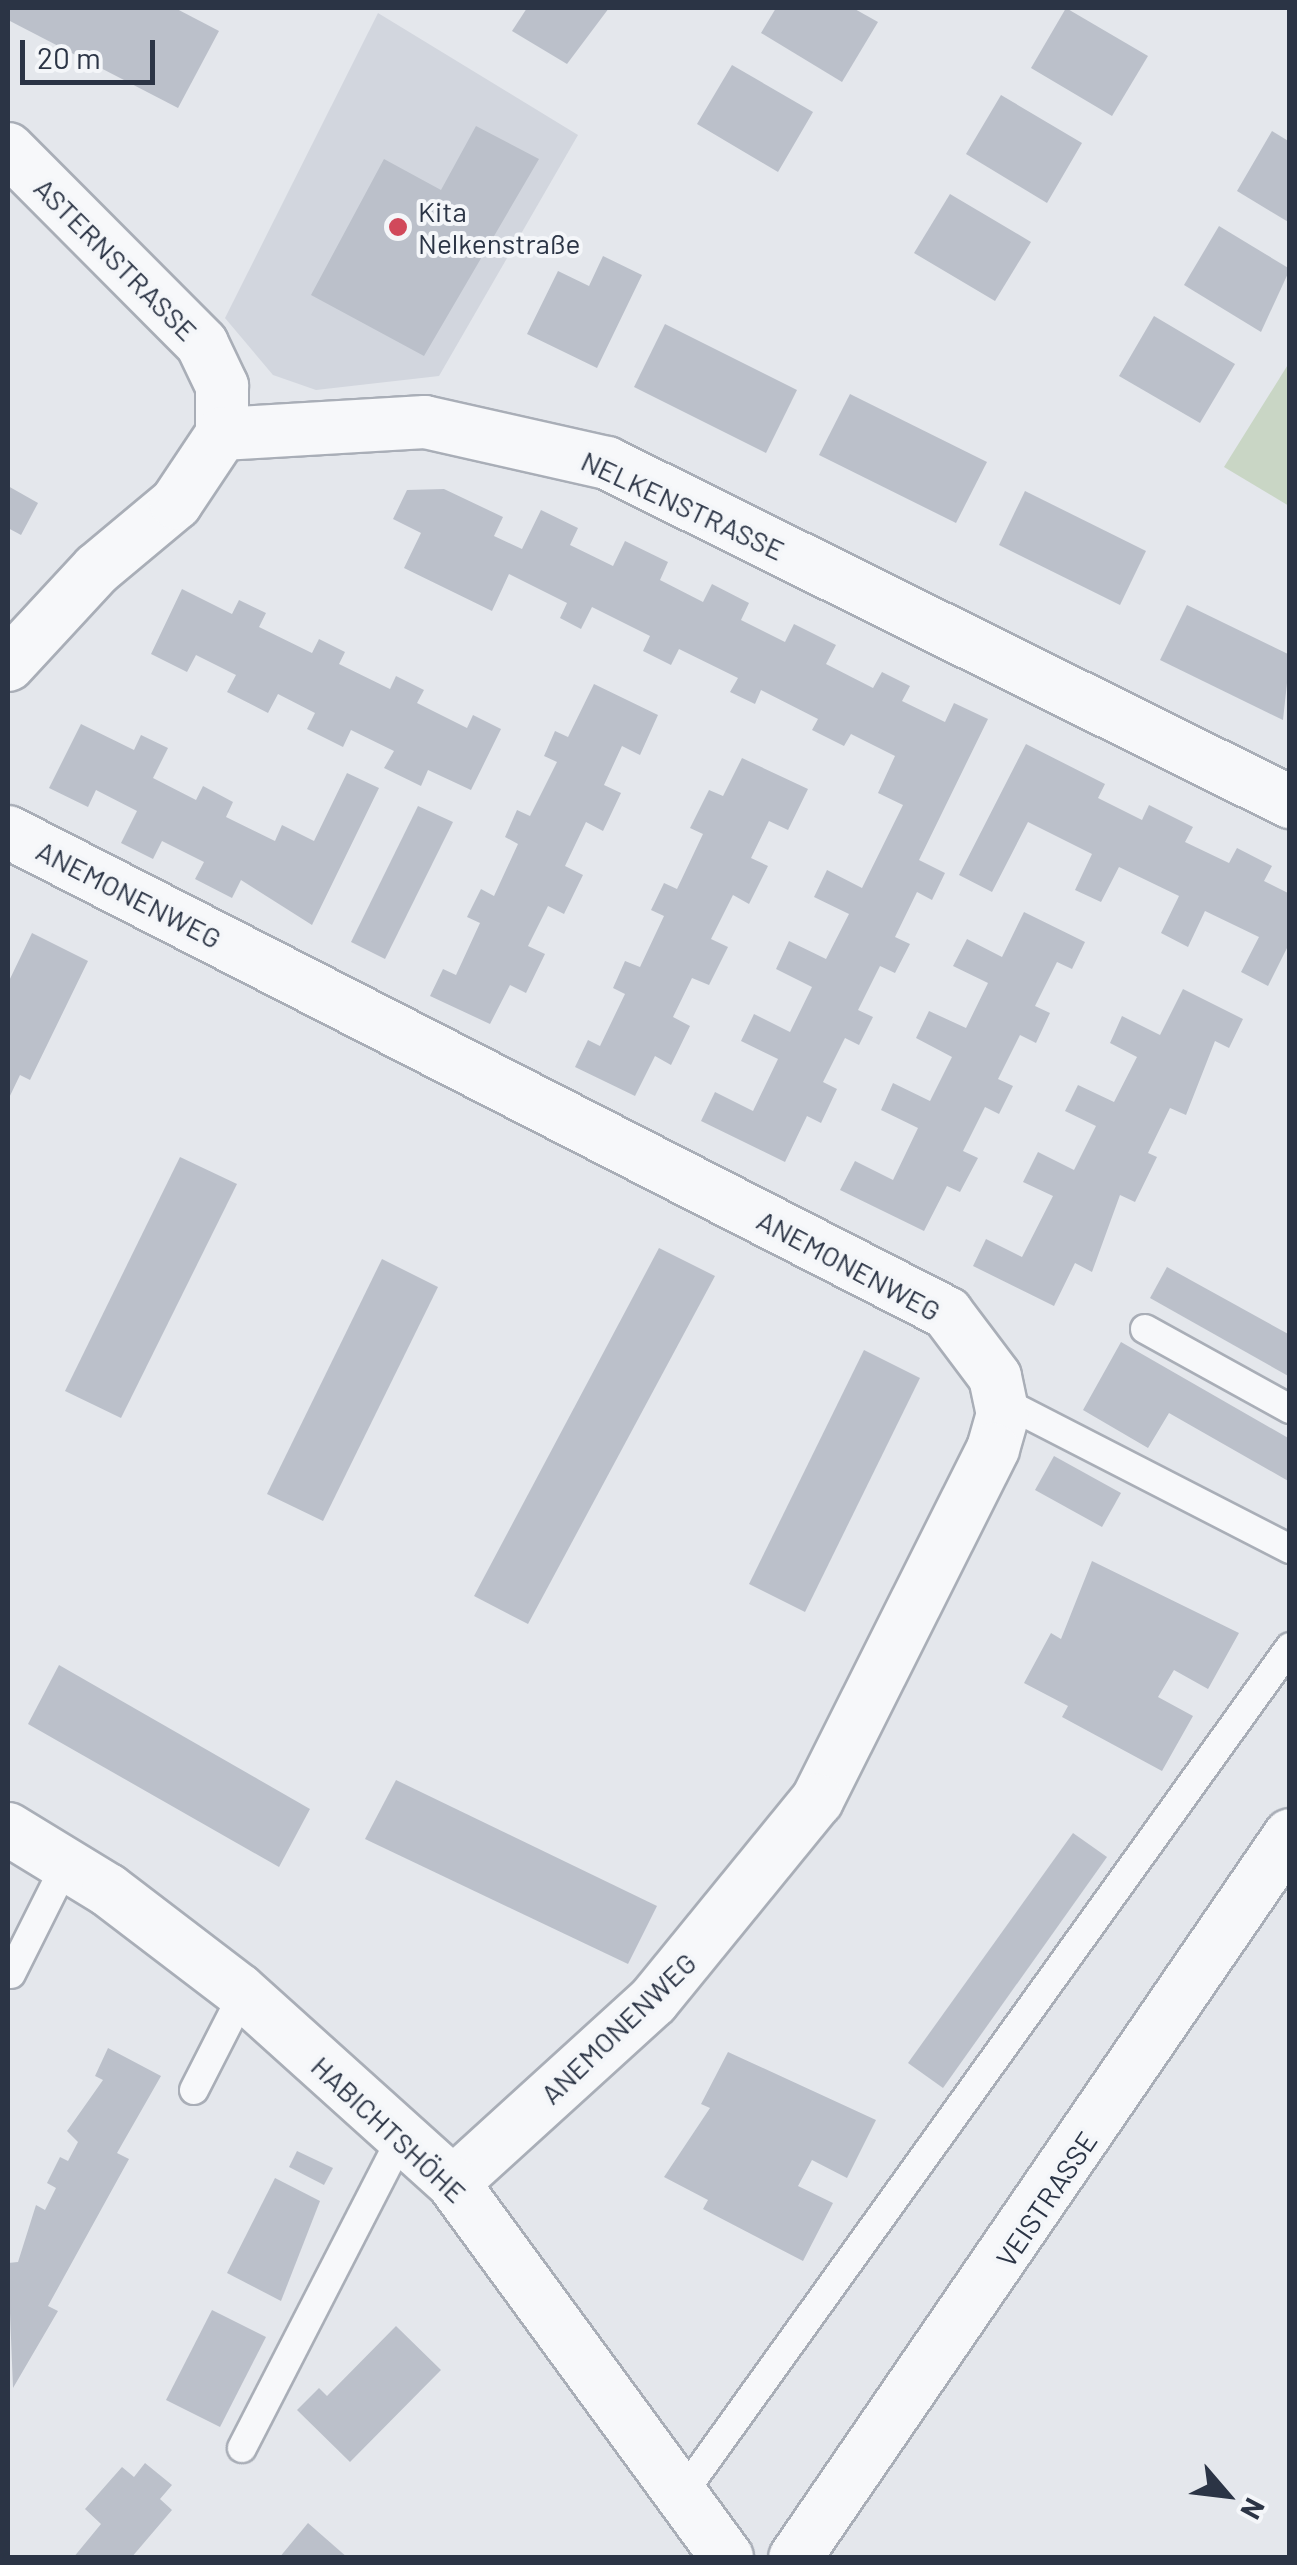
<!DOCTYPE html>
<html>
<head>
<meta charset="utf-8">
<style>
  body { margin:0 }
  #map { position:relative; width:1297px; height:2565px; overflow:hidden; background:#e4e7ec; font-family:Barlow,sans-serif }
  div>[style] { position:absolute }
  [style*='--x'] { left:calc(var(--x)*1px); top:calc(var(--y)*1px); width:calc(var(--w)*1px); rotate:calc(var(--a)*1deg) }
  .built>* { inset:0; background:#d2d6de }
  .green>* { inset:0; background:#c9d6c5 }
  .building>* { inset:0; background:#bbc0ca }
  .roads { filter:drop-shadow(2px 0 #a9aeb7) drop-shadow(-2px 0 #a9aeb7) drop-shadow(0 2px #a9aeb7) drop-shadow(0 -2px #a9aeb7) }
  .service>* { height:28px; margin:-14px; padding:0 14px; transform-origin:14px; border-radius:14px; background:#f7f8fa }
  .minor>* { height:52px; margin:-26px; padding:0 26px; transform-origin:26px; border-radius:26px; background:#f7f8fa }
  .dots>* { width:28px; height:28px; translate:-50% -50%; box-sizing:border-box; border:5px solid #f4f6f9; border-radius:50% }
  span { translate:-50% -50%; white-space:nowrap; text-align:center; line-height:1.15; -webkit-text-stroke:8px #f4f6f9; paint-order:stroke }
  .poi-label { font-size:28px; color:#2b3445 }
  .left { translate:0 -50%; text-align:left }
  .street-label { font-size:28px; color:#2b3445 }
  .frame { position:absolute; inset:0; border:10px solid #2b3445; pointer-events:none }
  .north { position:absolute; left:1177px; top:2445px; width:100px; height:100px; -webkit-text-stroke:8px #f4f6f9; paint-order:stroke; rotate:118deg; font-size:28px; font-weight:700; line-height:40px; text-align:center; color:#2b3445 }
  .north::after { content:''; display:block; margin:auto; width:35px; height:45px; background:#2b3445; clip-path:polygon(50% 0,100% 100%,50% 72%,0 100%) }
  .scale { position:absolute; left:20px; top:40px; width:135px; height:45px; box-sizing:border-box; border:5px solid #2b3445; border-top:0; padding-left:12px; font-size:30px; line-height:35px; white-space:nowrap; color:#2b3445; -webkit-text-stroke:8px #f4f6f9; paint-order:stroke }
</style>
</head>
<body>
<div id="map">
  <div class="built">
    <i style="clip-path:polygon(378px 13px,578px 135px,439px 376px,316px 390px,273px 375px,225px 318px)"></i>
  </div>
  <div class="green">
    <i style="clip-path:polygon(1289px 363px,1290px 506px,1289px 506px,1224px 467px)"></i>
  </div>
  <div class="building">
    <i style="clip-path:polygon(8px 8px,175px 8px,219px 31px,178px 108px,8px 20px)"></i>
    <i style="clip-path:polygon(527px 8px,609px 8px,567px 64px,512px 31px)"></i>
    <i style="clip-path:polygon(776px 8px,853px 8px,878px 22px,842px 82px,761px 33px)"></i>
    <i style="clip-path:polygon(1066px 8px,1148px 56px,1112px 116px,1031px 68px)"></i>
    <i style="clip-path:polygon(732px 65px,813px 112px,778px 172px,697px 124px)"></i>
    <i style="clip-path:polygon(1001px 95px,1082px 143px,1047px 203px,966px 154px)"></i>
    <i style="clip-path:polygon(476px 126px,539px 159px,424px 356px,311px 295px,384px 159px,441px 190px)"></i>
    <i style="clip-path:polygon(1272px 131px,1290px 142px,1290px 223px,1237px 191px)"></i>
    <i style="clip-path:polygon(950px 194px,1031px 242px,995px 301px,914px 253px)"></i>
    <i style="clip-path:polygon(1219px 226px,1290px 269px,1261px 332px,1184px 285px)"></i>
    <i style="clip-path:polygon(603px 256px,642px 275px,597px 368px,527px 334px,558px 271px,589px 286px)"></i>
    <i style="clip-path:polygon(1154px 316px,1235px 364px,1200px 423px,1119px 376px)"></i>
    <i style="clip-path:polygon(665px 324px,797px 390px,766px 453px,634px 387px)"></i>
    <i style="clip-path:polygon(850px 394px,987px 462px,956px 523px,819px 455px)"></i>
    <i style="clip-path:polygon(8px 486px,38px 503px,21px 535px,8px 528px)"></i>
    <i style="clip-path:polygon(444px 489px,503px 517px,494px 536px,522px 549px,541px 510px,578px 528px,570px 545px,613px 566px,625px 541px,668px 562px,660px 580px,703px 602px,712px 584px,749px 603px,741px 620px,785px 642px,794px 624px,836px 645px,826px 664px,873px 688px,882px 672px,910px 686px,902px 701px,945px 722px,954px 703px,988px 719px,919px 860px,945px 873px,932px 900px,917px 892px,895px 937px,910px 944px,895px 973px,880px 966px,858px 1010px,873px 1017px,859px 1045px,845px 1038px,823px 1082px,837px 1089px,821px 1123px,807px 1116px,785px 1162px,701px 1121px,715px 1092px,753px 1111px,778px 1059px,741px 1041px,754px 1014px,790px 1032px,812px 987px,776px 969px,789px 941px,826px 959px,849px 914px,814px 897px,827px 870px,862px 888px,903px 805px,878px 793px,895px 756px,851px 734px,844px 746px,812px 730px,818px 719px,761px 690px,755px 704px,730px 692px,738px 678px,679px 649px,671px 665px,643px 651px,650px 636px,592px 607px,581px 629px,560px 618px,567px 603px,509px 574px,492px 611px,404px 568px,421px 533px,393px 519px,407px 490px)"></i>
    <i style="clip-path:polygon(1025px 491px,1146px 551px,1120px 605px,999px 545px)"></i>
    <i style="clip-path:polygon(182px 589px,232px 614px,239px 600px,266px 613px,259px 627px,312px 653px,319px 639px,345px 652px,339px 664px,390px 689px,396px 676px,424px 690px,417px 703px,467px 728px,473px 715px,501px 729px,471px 790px,428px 770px,421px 786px,384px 768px,394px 751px,351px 730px,343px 747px,307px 729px,315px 713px,278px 694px,268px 713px,227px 692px,236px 675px,196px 655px,187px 672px,151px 654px)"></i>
    <i style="clip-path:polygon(1187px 605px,1290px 655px,1283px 720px,1160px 660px)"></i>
    <i style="clip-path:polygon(594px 684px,658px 715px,640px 755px,622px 746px,604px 785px,621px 793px,603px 831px,586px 822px,565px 866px,583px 875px,564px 914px,548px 906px,528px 946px,545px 954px,526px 993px,510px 985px,490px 1024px,430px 996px,443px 969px,456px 975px,480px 923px,467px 917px,481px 889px,494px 896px,518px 844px,505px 837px,517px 810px,530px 816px,557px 762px,544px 756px,555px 731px,568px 737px)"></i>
    <i style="clip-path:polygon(81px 724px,134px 750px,141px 735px,168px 748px,153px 778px,196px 800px,203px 786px,233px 802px,226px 817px,275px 841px,282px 825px,314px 841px,347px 773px,379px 788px,312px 925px,241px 880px,232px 898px,195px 879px,204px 862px,162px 841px,153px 859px,121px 843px,137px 811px,96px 790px,88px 807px,49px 788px)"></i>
    <i style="clip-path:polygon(1026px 744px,1105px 784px,1098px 798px,1142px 820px,1149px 805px,1193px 827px,1185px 842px,1229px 863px,1237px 848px,1272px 866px,1264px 881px,1290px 894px,1290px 942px,1268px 986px,1241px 972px,1259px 937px,1205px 911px,1188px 947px,1161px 933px,1179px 896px,1119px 867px,1101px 902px,1075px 890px,1092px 854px,1028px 822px,992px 892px,959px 875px)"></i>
    <i style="clip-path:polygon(742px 758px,808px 789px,788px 830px,769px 821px,751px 858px,768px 866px,749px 904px,733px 895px,711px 939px,728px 947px,709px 985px,692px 978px,673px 1017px,690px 1026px,671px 1065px,655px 1056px,635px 1096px,575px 1067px,588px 1040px,600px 1046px,625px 994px,613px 988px,625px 961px,640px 967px,664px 916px,651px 910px,664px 883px,677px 889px,703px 834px,690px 828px,709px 790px,723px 796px)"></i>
    <i style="clip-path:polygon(418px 806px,453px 822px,385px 959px,351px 942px)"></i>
    <i style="clip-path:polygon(1024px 912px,1085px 942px,1072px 969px,1057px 962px,1035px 1006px,1050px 1013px,1036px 1043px,1020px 1035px,998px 1079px,1013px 1086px,999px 1114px,985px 1107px,963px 1151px,978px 1158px,960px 1192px,947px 1186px,924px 1231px,840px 1190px,855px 1161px,893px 1180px,918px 1128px,881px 1110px,893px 1083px,930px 1101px,952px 1057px,916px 1038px,929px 1011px,966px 1028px,988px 983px,953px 966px,967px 939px,1002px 957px)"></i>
    <i style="clip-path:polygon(32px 933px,88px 961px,30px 1080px,20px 1075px,8px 1100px,8px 983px)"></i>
    <i style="clip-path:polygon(1183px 989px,1243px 1019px,1229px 1048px,1215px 1041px,1186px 1115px,1170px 1108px,1148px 1153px,1157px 1157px,1135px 1202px,1120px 1195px,1092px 1272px,1075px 1263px,1054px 1306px,973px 1266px,986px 1239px,1022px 1257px,1053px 1196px,1023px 1182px,1038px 1152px,1074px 1170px,1096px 1126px,1065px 1111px,1078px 1085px,1114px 1102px,1137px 1057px,1110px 1043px,1122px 1016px,1160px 1035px)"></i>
    <i style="clip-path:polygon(180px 1157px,237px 1184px,121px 1418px,65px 1391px)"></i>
    <i style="clip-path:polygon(659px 1248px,715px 1276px,528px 1624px,474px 1596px)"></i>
    <i style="clip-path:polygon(382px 1259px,438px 1287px,323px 1521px,267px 1494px)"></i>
    <i style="clip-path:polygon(1167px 1267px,1290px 1335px,1290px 1377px,1150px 1298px)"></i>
    <i style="clip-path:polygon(1121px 1342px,1290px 1439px,1290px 1482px,1169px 1413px,1148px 1448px,1083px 1410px)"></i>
    <i style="clip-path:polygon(864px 1350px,920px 1378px,805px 1612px,749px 1584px)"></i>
    <i style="clip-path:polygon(1054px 1456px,1121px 1493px,1102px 1527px,1035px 1490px)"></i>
    <i style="clip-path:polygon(1092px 1561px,1239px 1633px,1208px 1689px,1174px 1670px,1158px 1697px,1193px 1716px,1162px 1771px,1062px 1717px,1068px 1706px,1024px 1683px,1051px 1633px,1061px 1639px)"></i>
    <i style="clip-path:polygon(59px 1665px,310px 1809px,279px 1867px,28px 1724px)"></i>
    <i style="clip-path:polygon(396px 1780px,657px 1906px,628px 1964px,365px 1839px)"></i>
    <i style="clip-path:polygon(1073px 1833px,1107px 1857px,943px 2088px,908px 2063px)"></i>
    <i style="clip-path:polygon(108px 2048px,161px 2076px,117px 2153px,129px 2159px,48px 2306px,58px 2311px,13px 2388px,8px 2263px,18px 2262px,36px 2205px,45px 2210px,56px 2188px,47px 2183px,60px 2157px,68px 2161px,78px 2142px,67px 2131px,103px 2080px,95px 2076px)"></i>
    <i style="clip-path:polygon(728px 2052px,876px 2120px,847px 2178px,812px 2160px,798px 2186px,833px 2203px,803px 2261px,703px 2209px,708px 2200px,664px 2177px,710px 2108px,701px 2104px)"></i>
    <i style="clip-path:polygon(297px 2151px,333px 2168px,324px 2185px,289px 2167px)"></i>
    <i style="clip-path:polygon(275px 2178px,320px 2201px,281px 2301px,227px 2273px)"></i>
    <i style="clip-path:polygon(212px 2310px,266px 2337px,220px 2427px,166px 2400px)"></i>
    <i style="clip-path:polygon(396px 2326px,441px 2370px,350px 2462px,297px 2410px,319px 2388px,327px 2396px)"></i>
    <i style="clip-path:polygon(145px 2463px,172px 2485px,160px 2499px,172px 2510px,131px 2558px,73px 2558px,101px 2524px,85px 2509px,122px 2467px,134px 2477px)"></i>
    <i style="clip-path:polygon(308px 2523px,348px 2558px,279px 2558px)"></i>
  </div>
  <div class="roads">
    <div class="service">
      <i style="--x:1145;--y:1329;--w:166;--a:28.9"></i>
      <i style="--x:1000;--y:1400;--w:326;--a:27.2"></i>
      <i style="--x:11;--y:1974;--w:123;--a:-63.4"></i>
      <i style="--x:194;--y:2090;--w:108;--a:-63"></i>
      <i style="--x:242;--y:2448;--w:350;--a:-62.8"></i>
      <i style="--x:680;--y:2497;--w:1046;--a:-54.33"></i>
    </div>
    <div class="minor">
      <i style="--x:8;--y:149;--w:275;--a:45.1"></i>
      <i style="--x:202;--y:344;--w:47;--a:64.5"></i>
      <i style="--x:222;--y:386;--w:48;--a:90"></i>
      <i style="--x:8;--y:665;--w:131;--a:-47.2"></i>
      <i style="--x:97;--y:569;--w:103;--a:-39.9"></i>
      <i style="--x:176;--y:503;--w:83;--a:-56.3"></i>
      <i style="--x:222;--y:434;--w:203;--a:-3.4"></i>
      <i style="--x:425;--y:422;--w:187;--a:12.7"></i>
      <i style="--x:607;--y:463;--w:763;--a:26.4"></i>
      <i style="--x:8;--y:832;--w:1055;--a:27.12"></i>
      <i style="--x:947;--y:1313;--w:80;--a:53.1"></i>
      <i style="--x:995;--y:1377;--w:38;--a:78"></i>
      <i style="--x:1003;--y:1414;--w:36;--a:106"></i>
      <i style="--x:993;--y:1449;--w:393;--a:116.6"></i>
      <i style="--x:817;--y:1800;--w:259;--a:129.2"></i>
      <i style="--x:653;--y:2001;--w:270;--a:137.7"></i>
      <i style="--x:8;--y:1829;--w:117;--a:31.4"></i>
      <i style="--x:108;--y:1890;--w:165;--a:37.4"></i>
      <i style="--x:239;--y:1990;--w:288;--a:42"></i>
      <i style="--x:453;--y:2183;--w:464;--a:53.8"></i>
      <i style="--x:795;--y:2558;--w:876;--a:-55.6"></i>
    </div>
  </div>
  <div class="dots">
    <i style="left:398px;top:227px;background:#d1495b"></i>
  </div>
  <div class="poi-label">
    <span class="left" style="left:418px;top:227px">Kita<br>Nelkenstraße</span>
  </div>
  <div class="street-label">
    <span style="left:116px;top:259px;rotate:45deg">ASTERNSTRASSE</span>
    <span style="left:683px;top:505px;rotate:25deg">NELKENSTRASSE</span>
    <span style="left:129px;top:894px;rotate:27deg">ANEMONENWEG</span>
    <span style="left:849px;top:1265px;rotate:28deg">ANEMONENWEG</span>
    <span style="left:618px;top:2028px;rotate:-44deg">ANEMONENWEG</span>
    <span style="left:389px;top:2129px;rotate:43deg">HABICHTSHÖHE</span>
    <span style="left:1046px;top:2199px;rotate:-56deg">VEISTRASSE</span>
  </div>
  <div class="frame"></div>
  <div class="north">N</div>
  <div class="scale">20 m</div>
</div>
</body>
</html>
